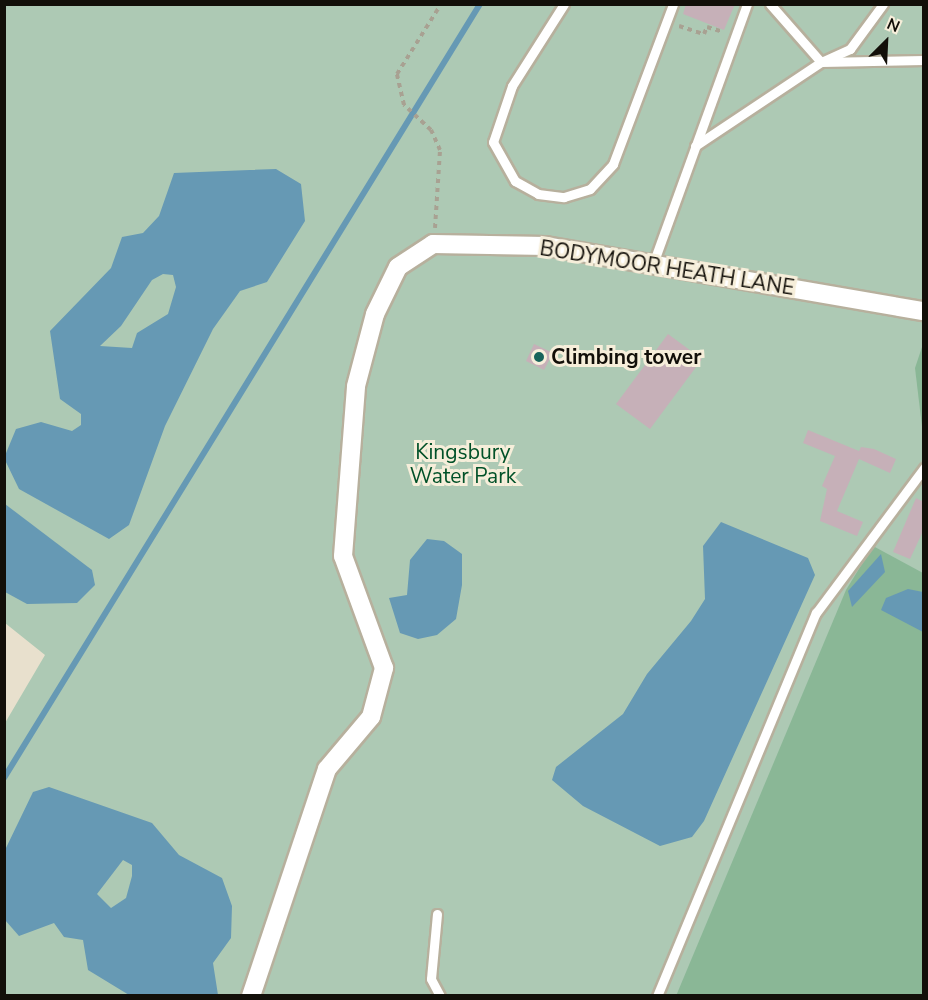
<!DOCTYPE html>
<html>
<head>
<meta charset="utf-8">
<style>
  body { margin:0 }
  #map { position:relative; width:928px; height:1000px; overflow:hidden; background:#e8e0cd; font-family:"Nunito Sans",sans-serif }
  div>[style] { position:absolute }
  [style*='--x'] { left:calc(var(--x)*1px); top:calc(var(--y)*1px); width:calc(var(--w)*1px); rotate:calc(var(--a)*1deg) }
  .green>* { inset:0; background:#adc9b4 }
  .forest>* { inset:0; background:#8ab796 }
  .water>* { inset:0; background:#6699b4 }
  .stream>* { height:6px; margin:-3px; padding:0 3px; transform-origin:3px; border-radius:3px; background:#6699b4 }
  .building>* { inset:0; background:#c6b0b8 }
  .path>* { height:4px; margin-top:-2px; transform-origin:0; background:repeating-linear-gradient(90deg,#a8a192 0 4.5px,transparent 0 9px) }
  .roads { filter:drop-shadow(2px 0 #b7b09d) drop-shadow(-2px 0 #b7b09d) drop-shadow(0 2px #b7b09d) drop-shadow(0 -2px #b7b09d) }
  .lane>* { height:9px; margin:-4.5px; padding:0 4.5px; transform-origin:4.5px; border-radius:4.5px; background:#fff }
  .street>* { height:18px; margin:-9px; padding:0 9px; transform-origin:9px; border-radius:9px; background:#fff }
  .dots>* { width:16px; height:16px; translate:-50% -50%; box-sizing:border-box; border:3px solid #f6eeda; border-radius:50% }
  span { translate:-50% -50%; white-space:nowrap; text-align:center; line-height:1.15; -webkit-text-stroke:6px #f6eeda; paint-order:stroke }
  .street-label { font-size:21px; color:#120f09 }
  .poi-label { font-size:21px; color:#120f09; font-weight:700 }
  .left { translate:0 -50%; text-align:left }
  .park-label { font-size:21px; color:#015128 }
  .frame { position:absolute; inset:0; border:6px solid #120f09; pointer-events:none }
  .north { position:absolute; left:856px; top:12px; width:60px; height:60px; -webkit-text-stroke:4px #f6eeda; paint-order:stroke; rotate:24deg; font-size:16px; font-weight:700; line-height:24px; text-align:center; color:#120f09 }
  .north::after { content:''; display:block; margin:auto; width:21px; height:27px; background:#120f09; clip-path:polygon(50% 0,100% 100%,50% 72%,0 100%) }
</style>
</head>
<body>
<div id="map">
  <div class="green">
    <i style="clip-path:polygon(5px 5px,923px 5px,923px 995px,5px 996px,5px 723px,45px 655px,5px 623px)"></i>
  </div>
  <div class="forest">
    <i style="clip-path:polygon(923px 344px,923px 435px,915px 368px)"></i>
    <i style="clip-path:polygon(873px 546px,923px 573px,923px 995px,676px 996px,846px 590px)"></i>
  </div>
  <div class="water">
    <i style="clip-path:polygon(evenodd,276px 169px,301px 184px,305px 221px,267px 282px,240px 291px,213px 329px,165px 426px,129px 525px,109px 539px,19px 489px,4px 458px,16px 429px,41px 422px,72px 431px,81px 425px,81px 414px,60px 399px,50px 331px,111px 268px,122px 237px,143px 233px,159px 216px,174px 173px,276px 169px,163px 274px,173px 275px,176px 287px,168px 314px,137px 333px,132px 348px,100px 346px,121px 326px,152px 280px,163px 274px)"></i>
    <i style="clip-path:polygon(5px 504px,92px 570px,95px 585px,77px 603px,27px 604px,5px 592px)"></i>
    <i style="clip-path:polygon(721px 522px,808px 558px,815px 575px,704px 821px,692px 837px,660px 846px,583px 806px,552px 780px,556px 767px,623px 714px,647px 674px,691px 621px,705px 599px,703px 546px)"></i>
    <i style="clip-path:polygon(427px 539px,444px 541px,462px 554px,462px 585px,456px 619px,437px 635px,418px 639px,400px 633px,389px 598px,407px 595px,410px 560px)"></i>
    <i style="clip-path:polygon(881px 554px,885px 572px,852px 607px,848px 591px)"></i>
    <i style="clip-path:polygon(908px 589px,923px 592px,923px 632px,881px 610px,886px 598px)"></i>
    <i style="clip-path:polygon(evenodd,49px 787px,152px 823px,179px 855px,222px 878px,232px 906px,231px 938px,213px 963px,218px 995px,129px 995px,88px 970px,83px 940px,64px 937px,54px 923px,19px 936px,5px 920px,5px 850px,33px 792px,49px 787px,123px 860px,132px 865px,132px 876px,126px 898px,111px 908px,97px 894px,123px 860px)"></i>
  </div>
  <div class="stream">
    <i style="--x:4;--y:778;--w:909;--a:-58.41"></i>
  </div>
  <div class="building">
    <i style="clip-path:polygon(686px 4px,735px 4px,724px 30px,683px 14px)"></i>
    <i style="clip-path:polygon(668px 334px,702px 359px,650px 429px,616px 404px)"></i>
    <i style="clip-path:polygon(534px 344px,553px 353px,544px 370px,526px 361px)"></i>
    <i style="clip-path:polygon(808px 430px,859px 451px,861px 447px,874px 449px,896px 459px,890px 473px,859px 459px,837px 511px,863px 522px,857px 536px,820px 521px,827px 489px,822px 486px,835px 456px,803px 443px)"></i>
    <i style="clip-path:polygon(916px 498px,924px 502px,924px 529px,910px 559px,893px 552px)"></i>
  </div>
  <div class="path">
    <i style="--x:679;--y:26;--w:26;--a:18"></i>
    <i style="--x:704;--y:34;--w:8;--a:-67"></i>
    <i style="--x:707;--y:27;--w:17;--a:17"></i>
    <i style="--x:435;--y:228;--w:78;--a:-86.3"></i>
    <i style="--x:440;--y:150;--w:22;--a:-114"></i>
    <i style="--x:431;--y:130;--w:37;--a:-137"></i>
    <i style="--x:404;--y:105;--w:32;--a:-103"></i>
    <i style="--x:397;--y:74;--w:83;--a:-57.8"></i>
  </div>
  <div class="roads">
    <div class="lane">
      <i style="--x:564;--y:4;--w:97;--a:122.4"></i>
      <i style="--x:512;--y:86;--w:59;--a:108.7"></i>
      <i style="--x:493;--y:142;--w:45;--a:60.6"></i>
      <i style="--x:515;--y:181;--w:26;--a:29"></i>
      <i style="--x:538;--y:194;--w:26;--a:7"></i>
      <i style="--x:564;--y:197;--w:27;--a:-17"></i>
      <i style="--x:590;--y:189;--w:34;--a:-47"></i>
      <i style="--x:613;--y:164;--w:171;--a:-69.4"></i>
      <i style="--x:770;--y:4;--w:77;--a:48.7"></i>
      <i style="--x:821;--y:62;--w:32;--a:-24"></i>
      <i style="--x:850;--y:49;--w:56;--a:-53.7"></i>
      <i style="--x:695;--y:146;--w:151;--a:-33.7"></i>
      <i style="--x:821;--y:62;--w:103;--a:-1.1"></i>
      <i style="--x:654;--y:261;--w:273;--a:-70.1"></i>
      <i style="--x:437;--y:914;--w:65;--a:95.3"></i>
      <i style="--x:431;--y:979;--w:19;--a:62"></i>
      <i style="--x:657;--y:996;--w:415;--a:-67.5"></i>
      <i style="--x:816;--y:613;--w:181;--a:-53.3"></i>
    </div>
    <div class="street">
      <i style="--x:251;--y:996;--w:239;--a:-71.5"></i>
      <i style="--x:327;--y:769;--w:68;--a:-49.8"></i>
      <i style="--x:371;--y:717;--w:51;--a:-75.1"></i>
      <i style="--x:384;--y:668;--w:119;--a:-110.1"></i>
      <i style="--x:343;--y:556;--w:170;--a:-85.6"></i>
      <i style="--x:356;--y:386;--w:74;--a:-75.2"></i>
      <i style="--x:375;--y:314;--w:52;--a:-63.9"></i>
      <i style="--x:398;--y:267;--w:42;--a:-33.3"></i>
      <i style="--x:433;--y:244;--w:113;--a:1"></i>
      <i style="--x:546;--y:246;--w:384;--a:9.8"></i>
    </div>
  </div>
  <div class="dots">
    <i style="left:539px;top:357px;background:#18635b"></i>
  </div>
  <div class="street-label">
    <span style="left:667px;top:268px;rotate:9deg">BODYMOOR HEATH LANE</span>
  </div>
  <div class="poi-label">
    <span class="left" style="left:551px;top:357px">Climbing tower</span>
  </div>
  <div class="park-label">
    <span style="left:463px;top:464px">Kingsbury<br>Water Park</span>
  </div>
  <div class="frame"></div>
  <div class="north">N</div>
</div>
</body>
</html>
